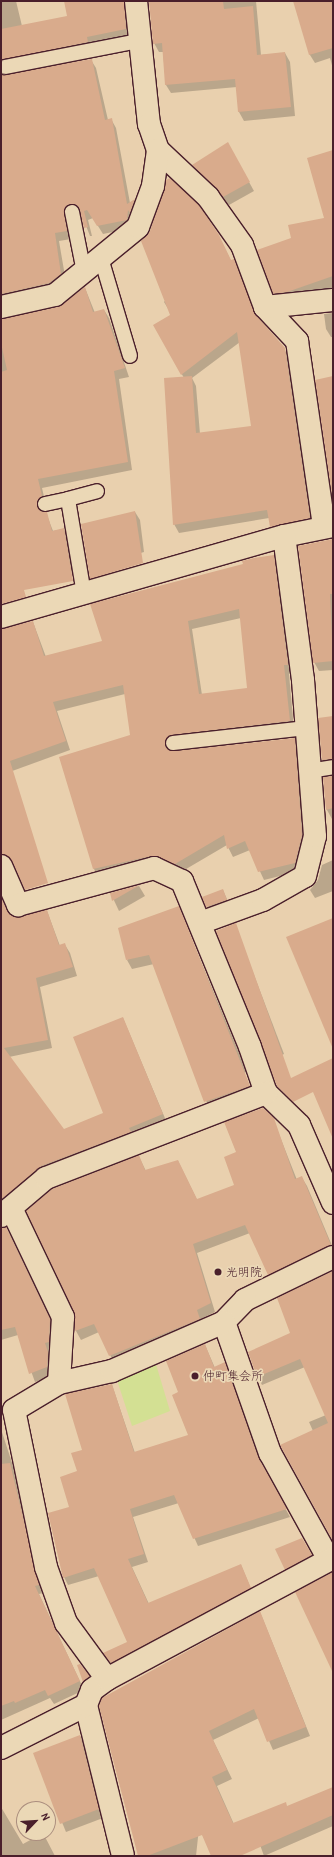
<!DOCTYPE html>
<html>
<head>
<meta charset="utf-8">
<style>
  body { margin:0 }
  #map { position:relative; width:334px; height:1857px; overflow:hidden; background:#e9d0ae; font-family:"Patrick Hand","Klee One",sans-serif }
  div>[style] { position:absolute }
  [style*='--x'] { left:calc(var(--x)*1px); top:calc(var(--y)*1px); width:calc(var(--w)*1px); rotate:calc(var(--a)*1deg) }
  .green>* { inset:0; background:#d3e093 }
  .shadow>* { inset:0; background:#0003 }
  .building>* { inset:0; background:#d9ab8c }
  .roads { filter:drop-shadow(1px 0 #4a1f2b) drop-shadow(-1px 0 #4a1f2b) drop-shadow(0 1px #4a1f2b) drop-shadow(0 -1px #4a1f2b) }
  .service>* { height:14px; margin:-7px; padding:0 7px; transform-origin:7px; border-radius:7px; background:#ebd8b6 }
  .minor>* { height:22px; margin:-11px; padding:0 11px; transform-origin:11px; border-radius:11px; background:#ebd8b6 }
  .dots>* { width:11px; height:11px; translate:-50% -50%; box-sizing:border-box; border:2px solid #ebd8b6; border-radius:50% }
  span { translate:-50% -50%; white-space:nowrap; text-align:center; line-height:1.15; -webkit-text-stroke:3.5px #ebd8b6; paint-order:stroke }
  .poi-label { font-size:12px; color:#4a1f2b }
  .left { translate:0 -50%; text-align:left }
  .frame { position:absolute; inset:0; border:2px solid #4a1f2b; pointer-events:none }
  .north { position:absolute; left:16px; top:1801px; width:40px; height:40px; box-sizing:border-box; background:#ebd8b6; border:1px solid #ab8e7e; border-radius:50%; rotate:65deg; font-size:11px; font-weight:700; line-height:16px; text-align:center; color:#4a1f2b }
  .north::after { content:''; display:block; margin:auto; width:14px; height:18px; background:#4a1f2b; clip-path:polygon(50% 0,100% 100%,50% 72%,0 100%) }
</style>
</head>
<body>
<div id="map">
  <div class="green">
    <i style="clip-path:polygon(155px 1361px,170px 1411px,132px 1426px,115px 1374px)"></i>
  </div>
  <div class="shadow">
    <i style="clip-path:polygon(1px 1px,16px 1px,22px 26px,68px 17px,65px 1px,134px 1px,131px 38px,1px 73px,91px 60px,96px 68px,108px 120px,111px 119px,116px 128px,130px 203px,135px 200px,139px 208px,132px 228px,103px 234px,93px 218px,88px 220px,92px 236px,90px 236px,81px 213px,71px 214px,71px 239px,59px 241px,66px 282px,1px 305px)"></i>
    <i style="clip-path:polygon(150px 1px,256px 1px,261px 55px,285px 53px,290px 62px,295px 116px,244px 121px,239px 112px,237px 87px,171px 93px,166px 85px,163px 52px,159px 52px,154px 43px)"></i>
    <i style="clip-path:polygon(294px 1px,333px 1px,333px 69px,330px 58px,315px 63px,310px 55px)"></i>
    <i style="clip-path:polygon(228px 144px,254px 191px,229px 205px,193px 165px)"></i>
    <i style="clip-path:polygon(333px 151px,333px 297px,326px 297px,321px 290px,292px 300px,279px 302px,274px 293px,292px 239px,325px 219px)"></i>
    <i style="clip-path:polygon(evenodd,218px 235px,231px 261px,233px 260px,238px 268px,257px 318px,290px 357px,314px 526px,276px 535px,269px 518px,179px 533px,174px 524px,184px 378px,155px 326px,172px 315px,164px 302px,218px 235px,240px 342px,252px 427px,200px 434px,196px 386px,192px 378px,240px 342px)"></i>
    <i style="clip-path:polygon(85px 288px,95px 313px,104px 310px,109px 318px,129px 377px,119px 379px,132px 470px,42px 488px,46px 505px,41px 513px,46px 513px,53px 531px,64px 529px,69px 537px,74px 572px,1px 594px,1px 320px,58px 308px)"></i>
    <i style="clip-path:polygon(333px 313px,333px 337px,331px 337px,326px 329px,324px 314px)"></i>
    <i style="clip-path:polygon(135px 512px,140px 520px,144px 552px,92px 567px)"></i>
    <i style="clip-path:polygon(333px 540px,333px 670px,319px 671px,314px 662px)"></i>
    <i style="clip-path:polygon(evenodd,273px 556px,278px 565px,293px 673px,289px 674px,294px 730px,170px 748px,169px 752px,294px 739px,299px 748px,307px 844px,300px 871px,264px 880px,250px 850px,233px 857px,227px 845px,181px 872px,99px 878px,94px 869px,60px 758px,131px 736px,125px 694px,57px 711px,70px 750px,4px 774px,1px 769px,1px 632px,33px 622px,46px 657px,103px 642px,273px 556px,241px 618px,248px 689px,202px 695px,192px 629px,241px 618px)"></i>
    <i style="clip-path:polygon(333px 717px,333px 768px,328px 769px,323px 760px,320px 719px)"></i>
    <i style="clip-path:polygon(333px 776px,333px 818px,332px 819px,327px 810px,324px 778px)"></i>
    <i style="clip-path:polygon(333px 860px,333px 891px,315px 898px,310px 890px,318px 880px,322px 865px)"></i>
    <i style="clip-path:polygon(139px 886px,145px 896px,119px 911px,111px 894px)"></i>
    <i style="clip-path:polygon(223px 890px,229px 904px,210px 911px,203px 898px)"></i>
    <i style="clip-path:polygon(1px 897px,8px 912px,16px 918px,47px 911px,60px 946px,65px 945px,70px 953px,77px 976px,40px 987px,52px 1048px,9px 1057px,63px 1130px,104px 1114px,123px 1018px,167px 1123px,1px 1214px)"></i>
    <i style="clip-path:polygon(178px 907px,243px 1062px,247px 1072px,244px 1073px,253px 1096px,210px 1111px,154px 964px,132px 969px,127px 960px)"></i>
    <i style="clip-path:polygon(235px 925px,284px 1054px,271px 1060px)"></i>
    <i style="clip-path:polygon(273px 1119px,297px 1180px,302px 1178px,307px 1186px,333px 1248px,274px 1283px,250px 1233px,197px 1253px,215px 1312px,201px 1319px,204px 1328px,115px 1365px,99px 1332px,81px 1340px,76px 1331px,75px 1311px,139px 1157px,146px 1171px,178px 1161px,197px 1200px,235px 1186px,237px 1153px)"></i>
    <i style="clip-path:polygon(1px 1228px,6px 1228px,11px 1237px,55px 1329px,53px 1350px,49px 1352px,53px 1361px,52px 1376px,35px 1382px,18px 1335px,1px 1340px)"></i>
    <i style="clip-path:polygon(333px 1272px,333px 1539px,313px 1431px,309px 1422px,326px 1415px,305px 1367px,262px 1385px,258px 1377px,291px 1334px)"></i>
    <i style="clip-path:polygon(205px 1345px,215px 1368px,224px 1363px,229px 1371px,262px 1466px,290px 1517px,198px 1546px,179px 1503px,133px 1517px,148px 1562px,132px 1567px,149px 1604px,241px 1565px,254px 1596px,116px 1670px,105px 1653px,129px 1642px,99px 1576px,68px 1585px,64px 1577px,70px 1508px,84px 1451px,112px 1385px,135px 1453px,190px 1436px,179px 1392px)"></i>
    <i style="clip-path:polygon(1px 1429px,15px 1472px,43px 1593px,39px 1594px,84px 1690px,54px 1704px,50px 1698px,1px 1720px)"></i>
    <i style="clip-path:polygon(302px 1539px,314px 1560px,288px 1573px,286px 1569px)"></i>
    <i style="clip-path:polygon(260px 1612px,310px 1736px,273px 1750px,259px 1718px,213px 1740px,232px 1779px,217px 1786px,237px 1831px,240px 1856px,213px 1856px,199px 1828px,196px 1856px,139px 1856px,100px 1706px)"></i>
    <i style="clip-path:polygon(80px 1736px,85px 1744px,103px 1818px,66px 1832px,34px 1754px)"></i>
    <i style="clip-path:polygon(333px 1788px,333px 1826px,264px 1856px,250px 1817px,287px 1807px)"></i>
    <i style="clip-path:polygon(1px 1807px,23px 1844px,43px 1833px,55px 1856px,1px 1856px)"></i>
  </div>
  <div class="building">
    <i style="clip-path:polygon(64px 1px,124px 1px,126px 29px,87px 37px,88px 42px,1px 60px,1px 29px,67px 16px)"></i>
    <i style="clip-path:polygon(149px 1px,223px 1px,224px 9px,253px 6px,257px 55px,285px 52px,291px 107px,238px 112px,235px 79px,165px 85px,162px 43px,153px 44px)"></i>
    <i style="clip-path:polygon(293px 1px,333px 1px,333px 48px,309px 55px)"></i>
    <i style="clip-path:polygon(92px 59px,105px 120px,112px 118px,127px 204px,135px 199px,130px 213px,128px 210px,127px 220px,97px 226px,87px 210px,84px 211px,88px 227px,84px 228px,79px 207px,74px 204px,67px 205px,64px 213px,67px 231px,55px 233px,61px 274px,49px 283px,1px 294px,1px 74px)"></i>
    <i style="clip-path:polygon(228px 142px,250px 182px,223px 197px,192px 165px)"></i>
    <i style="clip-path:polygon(333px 150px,333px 276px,287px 292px,273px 294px,257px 250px,291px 238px,288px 225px,324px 218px,307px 158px)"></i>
    <i style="clip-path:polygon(170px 178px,199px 205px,219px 235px,231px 260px,234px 259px,255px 314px,285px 348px,310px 518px,270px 527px,267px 510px,173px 525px,164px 378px,192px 376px,196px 433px,251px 426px,237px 332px,181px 375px,153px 325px,170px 315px,141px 241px,150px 231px,166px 180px)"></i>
    <i style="clip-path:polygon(85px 287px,93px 312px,104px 309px,125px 368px,114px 371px,128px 462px,38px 479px,42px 496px,37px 501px,37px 506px,42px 512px,47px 512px,52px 531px,64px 528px,73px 581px,24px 590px,26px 597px,1px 604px,1px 372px,7px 370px,1px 343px,1px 319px,58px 307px)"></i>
    <i style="clip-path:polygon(333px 376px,333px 502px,315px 380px)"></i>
    <i style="clip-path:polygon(135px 511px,143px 563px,90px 579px,81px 524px)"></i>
    <i style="clip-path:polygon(333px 539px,333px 594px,330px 594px,333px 661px,313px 663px,298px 546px)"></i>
    <i style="clip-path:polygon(evenodd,274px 555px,288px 665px,284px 665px,290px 721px,172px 735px,168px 736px,165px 744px,166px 748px,174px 751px,295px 738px,302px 835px,295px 863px,258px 872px,245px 841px,227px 849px,224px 835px,175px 864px,151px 856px,93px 869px,59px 757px,130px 735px,123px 685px,53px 702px,66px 741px,10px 761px,48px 883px,25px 890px,12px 861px,1px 854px,1px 629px,33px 621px,44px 656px,102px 641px,90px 604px,243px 564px,242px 561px,254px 558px,274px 555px,239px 609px,247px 688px,199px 694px,188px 621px,239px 609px)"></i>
    <i style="clip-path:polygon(333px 716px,333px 759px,322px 760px,318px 718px)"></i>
    <i style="clip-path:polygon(333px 776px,333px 808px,326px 810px,323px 777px)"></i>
    <i style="clip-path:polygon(140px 885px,112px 901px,110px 893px)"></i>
    <i style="clip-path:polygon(223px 889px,227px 900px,206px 907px,202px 897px)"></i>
    <i style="clip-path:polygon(1px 897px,7px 910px,15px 917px,47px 910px,59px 945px,65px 943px,73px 967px,36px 978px,48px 1040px,4px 1048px,64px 1129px,103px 1113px,73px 1037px,123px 1017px,163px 1114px,129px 1128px,131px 1132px,41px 1166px,1px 1200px)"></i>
    <i style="clip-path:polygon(179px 906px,250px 1086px,204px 1102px,149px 955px,126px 960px,118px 928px)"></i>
    <i style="clip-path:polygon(333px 918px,333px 1049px,286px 937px)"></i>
    <i style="clip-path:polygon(236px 923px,291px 1078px,333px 1058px,333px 1139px,313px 1092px,293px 1102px,277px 1086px,216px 931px)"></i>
    <i style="clip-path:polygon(263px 1108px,274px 1118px,295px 1179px,302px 1176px,331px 1245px,268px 1275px,245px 1225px,193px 1244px,211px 1303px,197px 1310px,200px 1319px,109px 1356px,94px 1324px,75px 1331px,74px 1312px,26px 1211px,52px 1189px,139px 1155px,145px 1170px,178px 1160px,197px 1199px,234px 1185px,224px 1157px,236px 1152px,224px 1122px)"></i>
    <i style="clip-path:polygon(6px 1227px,50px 1319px,49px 1342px,45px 1343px,48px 1352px,47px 1367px,29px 1374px,15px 1327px,1px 1330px,1px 1228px)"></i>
    <i style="clip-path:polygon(333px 1271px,333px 1541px,280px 1445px,328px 1423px,300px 1359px,257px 1377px,248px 1352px,290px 1333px,277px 1298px)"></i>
    <i style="clip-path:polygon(205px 1344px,214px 1367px,225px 1362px,258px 1457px,287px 1509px,193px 1539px,174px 1495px,130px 1509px,144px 1554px,128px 1559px,148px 1603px,241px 1564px,251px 1588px,111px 1663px,103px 1653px,127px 1642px,94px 1568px,63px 1578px,48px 1513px,69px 1507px,60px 1477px,77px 1471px,71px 1453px,82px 1450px,65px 1394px,112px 1384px,134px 1452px,188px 1435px,172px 1395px,178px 1392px,166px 1361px)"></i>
    <i style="clip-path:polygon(10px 1463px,39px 1585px,35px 1586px,80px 1681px,48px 1696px,45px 1690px,15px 1703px,14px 1701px,1px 1706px,1px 1464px)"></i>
    <i style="clip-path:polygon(302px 1538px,312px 1555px,285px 1570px,275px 1549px)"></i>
    <i style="clip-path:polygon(333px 1572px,333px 1673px,295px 1592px)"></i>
    <i style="clip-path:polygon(260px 1611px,306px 1727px,267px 1742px,254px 1709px,209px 1731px,227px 1770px,212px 1777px,233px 1823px,286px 1802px,287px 1806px,333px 1787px,333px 1815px,240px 1856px,211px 1856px,202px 1835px,147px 1856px,138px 1856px,99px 1706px,102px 1698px)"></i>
    <i style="clip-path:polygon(80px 1664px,90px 1676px,83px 1682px,77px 1665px)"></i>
    <i style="clip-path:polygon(80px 1735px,99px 1809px,60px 1824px,33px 1753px)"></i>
  </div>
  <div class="roads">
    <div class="service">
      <i style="--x:5;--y:67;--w:136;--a:-11"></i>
      <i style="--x:72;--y:212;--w:61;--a:78.7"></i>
      <i style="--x:101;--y:258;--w:102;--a:73.5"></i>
      <i style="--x:45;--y:504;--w:24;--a:-12"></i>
      <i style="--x:84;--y:594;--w:96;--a:-99.6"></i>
      <i style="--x:68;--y:499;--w:30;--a:-15"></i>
      <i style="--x:173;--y:743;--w:134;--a:-6.4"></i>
      <i style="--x:309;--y:771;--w:24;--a:-9"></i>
    </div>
    <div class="minor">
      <i style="--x:136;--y:1;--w:124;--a:84"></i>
      <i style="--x:149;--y:124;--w:28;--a:71"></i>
      <i style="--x:158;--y:150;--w:69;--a:43.2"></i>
      <i style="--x:208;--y:197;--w:59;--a:54.7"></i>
      <i style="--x:242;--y:245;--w:66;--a:69.6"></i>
      <i style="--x:265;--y:307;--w:47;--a:46.7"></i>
      <i style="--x:297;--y:341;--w:188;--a:81.7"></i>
      <i style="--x:1;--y:307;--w:55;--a:-12.5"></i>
      <i style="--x:55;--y:295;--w:107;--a:-39.3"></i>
      <i style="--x:138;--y:227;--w:44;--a:-69.9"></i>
      <i style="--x:153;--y:186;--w:36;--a:-82"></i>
      <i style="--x:265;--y:307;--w:68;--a:-5.9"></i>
      <i style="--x:1;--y:617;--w:294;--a:-16"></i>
      <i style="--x:284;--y:536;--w:50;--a:-11.5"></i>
      <i style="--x:1;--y:866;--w:43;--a:66.4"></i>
      <i style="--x:18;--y:905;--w:141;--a:-15.2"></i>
      <i style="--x:154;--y:868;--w:31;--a:25"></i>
      <i style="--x:182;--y:881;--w:179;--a:67.7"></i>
      <i style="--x:250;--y:1047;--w:49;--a:70.8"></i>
      <i style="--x:266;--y:1093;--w:46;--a:44.1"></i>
      <i style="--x:299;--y:1125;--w:85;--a:66.4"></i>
      <i style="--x:200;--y:923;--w:67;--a:-20.1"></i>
      <i style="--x:263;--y:900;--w:48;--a:-29.7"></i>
      <i style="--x:305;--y:876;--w:41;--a:-76"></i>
      <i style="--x:315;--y:836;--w:156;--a:-94.4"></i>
      <i style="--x:303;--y:680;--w:145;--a:-97.5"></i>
      <i style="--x:11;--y:1208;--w:121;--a:64.5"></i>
      <i style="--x:63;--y:1317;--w:66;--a:93.5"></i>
      <i style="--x:1;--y:1216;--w:59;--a:-40.2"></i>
      <i style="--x:46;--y:1178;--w:236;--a:-21.1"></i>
      <i style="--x:333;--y:1257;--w:98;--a:154"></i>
      <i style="--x:245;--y:1300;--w:30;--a:134"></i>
      <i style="--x:224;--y:1322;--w:139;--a:70.7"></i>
      <i style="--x:270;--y:1453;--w:122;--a:61.1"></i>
      <i style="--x:329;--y:1560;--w:4;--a:-27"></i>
      <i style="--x:107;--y:1679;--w:69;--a:-126.2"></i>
      <i style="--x:66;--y:1623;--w:59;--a:-109.7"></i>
      <i style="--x:46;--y:1567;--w:160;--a:-101.5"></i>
      <i style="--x:14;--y:1410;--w:52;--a:-31"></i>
      <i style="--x:59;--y:1383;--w:54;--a:-12.8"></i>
      <i style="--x:112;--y:1371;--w:122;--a:-23.6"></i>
      <i style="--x:86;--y:1705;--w:155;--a:76.2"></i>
      <i style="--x:1;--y:1748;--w:95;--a:-26.8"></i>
      <i style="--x:86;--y:1705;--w:16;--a:-68"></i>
      <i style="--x:92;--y:1690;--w:19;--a:-36"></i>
      <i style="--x:107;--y:1679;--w:252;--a:-28.2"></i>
    </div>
  </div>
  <div class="dots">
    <i style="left:218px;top:1272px;background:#4a1f2b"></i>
    <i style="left:195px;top:1376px;background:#4a1f2b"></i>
  </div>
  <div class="poi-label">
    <span class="left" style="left:226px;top:1272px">光明院</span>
    <span class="left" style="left:203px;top:1376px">仲町集会所</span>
  </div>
  <div class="frame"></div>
  <div class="north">N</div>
</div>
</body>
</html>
